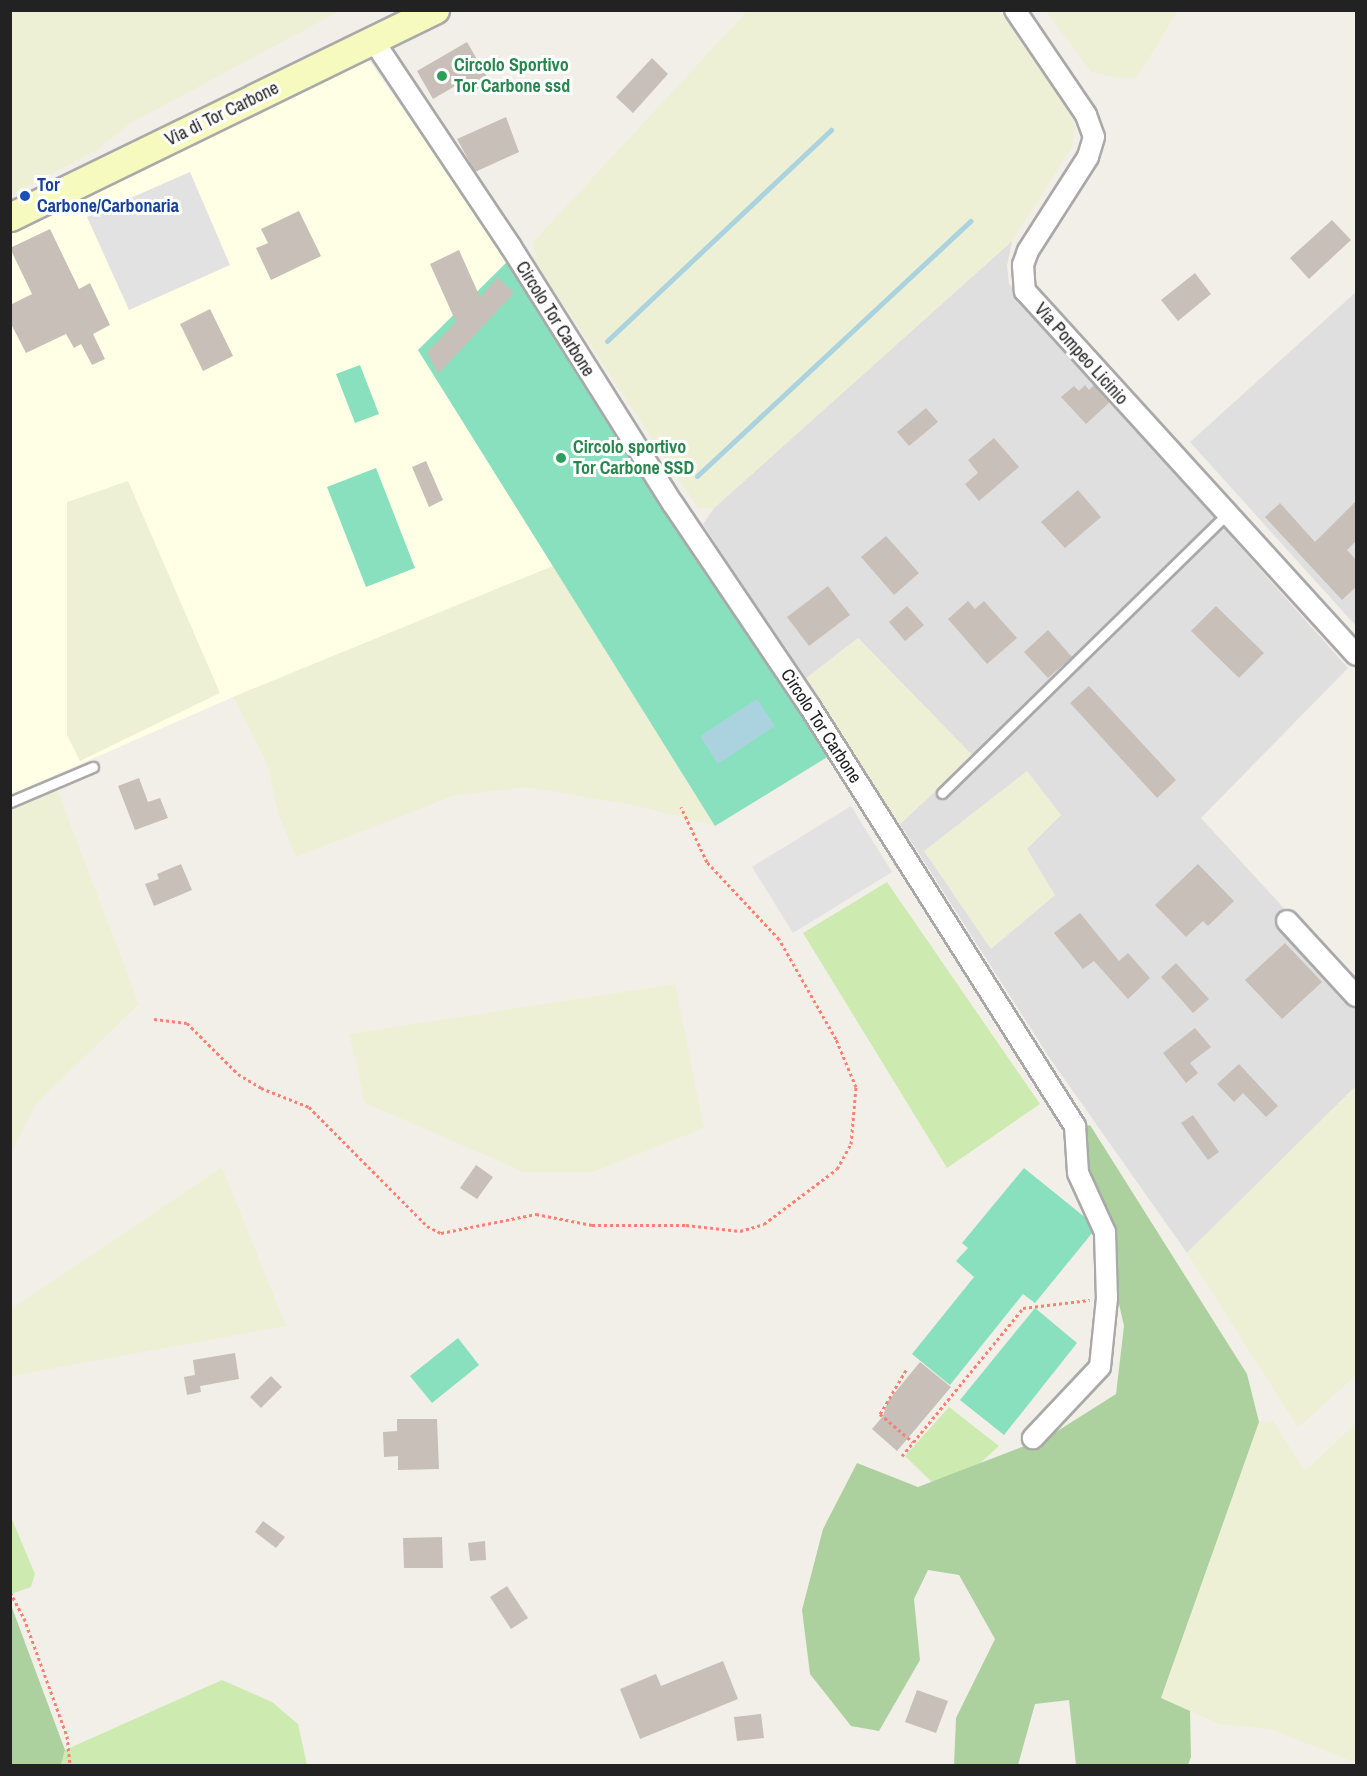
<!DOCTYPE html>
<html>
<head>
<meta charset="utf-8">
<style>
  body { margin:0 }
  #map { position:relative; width:1367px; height:1776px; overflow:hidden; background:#f2efe9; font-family:"Archivo Narrow",sans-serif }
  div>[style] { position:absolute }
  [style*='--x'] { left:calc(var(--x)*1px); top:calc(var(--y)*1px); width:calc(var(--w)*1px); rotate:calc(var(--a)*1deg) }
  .residential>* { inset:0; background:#e0dfdf }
  .education>* { inset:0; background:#ffffe5 }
  .farmland>* { inset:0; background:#eef0d5 }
  .grass>* { inset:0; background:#cdebb0 }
  .forest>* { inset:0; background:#add19e }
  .pitch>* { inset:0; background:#88e0be }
  .parking>* { inset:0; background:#e2e2e2 }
  .water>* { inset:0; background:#aad3df }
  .stream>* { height:5px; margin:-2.5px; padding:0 2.5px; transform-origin:2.5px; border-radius:2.5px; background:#aad3df }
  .building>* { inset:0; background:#c7bfb8 }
  .path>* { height:3px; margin-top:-1.5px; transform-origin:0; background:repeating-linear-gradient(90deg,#fa8072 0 3px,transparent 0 6px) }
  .roads { filter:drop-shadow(2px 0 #a9a9a9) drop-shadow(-2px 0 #a9a9a9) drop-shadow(0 2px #a9a9a9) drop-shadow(0 -2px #a9a9a9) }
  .lane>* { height:9px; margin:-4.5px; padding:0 4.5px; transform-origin:4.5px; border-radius:4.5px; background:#fff }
  .street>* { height:20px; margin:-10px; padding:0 10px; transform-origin:10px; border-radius:10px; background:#fff }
  .secondary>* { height:27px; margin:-13.5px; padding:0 13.5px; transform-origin:13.5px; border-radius:13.5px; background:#f7fabf }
  .dots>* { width:16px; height:16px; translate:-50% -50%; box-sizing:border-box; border:3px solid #fff; border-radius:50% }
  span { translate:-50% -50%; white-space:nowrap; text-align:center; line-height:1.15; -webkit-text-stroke:6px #fff; paint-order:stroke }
  .leisure-label { font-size:18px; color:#27864d; font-weight:700 }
  .left { translate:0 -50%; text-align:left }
  .street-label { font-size:18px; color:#222 }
  .transit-label { font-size:18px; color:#164399; font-weight:700 }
  .frame { position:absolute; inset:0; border:12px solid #222; pointer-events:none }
</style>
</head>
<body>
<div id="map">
  <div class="residential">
    <i style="clip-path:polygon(1012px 241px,1007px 266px,1009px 283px,1021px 301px,1348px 668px,1201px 818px,1292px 917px,1356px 1003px,1356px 1086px,1187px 1253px,1051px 1060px,900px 824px,973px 756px,858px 638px,804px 680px,703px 524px,714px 508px)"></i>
    <i style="clip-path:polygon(1356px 292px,1356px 626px,1190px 442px)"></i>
  </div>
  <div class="education">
    <i style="clip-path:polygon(368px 59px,509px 260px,418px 350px,553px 566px,233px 697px,12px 794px,10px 234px)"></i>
  </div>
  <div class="farmland">
    <i style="clip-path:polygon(11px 10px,340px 10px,340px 11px,131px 123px,97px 150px,11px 195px)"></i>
    <i style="clip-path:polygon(747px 11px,1000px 11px,1066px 102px,1075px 128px,1072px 147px,1012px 241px,714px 508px,698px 508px,535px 262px,533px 242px)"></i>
    <i style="clip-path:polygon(1046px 11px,1178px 11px,1137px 77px,1120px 78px,1091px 72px)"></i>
    <i style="clip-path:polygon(128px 481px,220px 693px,80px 761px,67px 735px,67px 502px)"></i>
    <i style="clip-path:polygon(553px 566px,715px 826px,637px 806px,526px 787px,453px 796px,296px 857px,279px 816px,267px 764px,233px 697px)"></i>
    <i style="clip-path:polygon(858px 638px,973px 756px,900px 824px,804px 680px)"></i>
    <i style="clip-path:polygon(1027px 771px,1061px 815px,1027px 849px,1055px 895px,991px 949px,924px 851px)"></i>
    <i style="clip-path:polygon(57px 789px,139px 1004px,36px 1104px,11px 1153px,11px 808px)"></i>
    <i style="clip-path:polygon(675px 984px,704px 1128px,593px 1172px,524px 1172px,365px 1103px,349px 1034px)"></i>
    <i style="clip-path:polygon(1356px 1086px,1356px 1375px,1298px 1428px,1187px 1253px)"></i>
    <i style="clip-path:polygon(222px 1167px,286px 1326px,11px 1376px,11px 1309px)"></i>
    <i style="clip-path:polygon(1273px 1421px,1305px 1471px,1356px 1423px,1356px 1763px,1270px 1729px,1220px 1724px,1161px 1699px,1259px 1422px)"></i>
  </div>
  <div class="grass">
    <i style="clip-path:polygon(887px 882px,1040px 1104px,947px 1168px,803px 933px)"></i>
    <i style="clip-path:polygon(949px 1407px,999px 1446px,945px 1495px,905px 1456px)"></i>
    <i style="clip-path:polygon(11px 1517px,35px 1574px,31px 1587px,11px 1594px)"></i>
    <i style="clip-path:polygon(222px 1680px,272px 1702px,298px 1724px,307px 1765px,61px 1766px,65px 1750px)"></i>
  </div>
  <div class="forest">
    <i style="clip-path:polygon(1090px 1125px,1247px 1374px,1259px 1422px,1161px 1698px,1190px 1711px,1191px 1757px,1188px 1765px,1076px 1765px,1069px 1700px,1035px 1704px,1018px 1765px,954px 1765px,956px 1718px,995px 1639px,959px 1575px,928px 1570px,914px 1599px,920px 1660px,879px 1731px,851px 1726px,810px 1674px,802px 1610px,823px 1529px,857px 1463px,918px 1487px,1048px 1437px,1116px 1394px,1124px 1326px,1103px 1233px,1071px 1132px)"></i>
    <i style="clip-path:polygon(11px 1605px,65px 1750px,61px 1765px,11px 1765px)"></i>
  </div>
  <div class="pitch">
    <i style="clip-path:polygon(509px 260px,829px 756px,715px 826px,418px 350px)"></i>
    <i style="clip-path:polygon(360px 365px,379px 414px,355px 423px,336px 374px)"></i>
    <i style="clip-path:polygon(376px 468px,415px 568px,366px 587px,327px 487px)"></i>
    <i style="clip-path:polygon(1024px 1168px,1097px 1227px,1035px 1303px,1023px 1294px,950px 1385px,912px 1354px,974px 1277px,956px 1261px,968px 1248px,962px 1243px)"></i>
    <i style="clip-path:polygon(1035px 1308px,1077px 1343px,1004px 1435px,960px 1400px)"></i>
    <i style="clip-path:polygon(458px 1338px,479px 1365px,432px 1403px,410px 1376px)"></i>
  </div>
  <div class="parking">
    <i style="clip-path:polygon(190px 172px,230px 265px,129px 310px,87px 217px)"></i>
    <i style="clip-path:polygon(851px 806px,892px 872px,793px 933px,752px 867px)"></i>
  </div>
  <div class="water">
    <i style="clip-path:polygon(757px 699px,775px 726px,718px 764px,700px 736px)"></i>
  </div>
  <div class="stream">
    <i style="--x:607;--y:341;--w:308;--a:-43.3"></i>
    <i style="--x:697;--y:476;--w:374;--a:-43"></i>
  </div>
  <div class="building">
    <i style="clip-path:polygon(467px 42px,490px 82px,474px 91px,467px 79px,433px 99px,417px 71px)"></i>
    <i style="clip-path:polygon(652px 58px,668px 74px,633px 113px,616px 97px)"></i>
    <i style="clip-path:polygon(506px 117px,519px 152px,475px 172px,457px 139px)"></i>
    <i style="clip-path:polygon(299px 211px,321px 256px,271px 280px,256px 248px,268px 243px,261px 229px)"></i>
    <i style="clip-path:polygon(1332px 220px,1351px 240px,1309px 279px,1290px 258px)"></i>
    <i style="clip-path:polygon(50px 229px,79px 289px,90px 283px,110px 325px,93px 334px,105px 359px,92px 365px,81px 344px,74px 348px,66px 334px,26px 353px,10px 322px,10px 305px,32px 294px,10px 248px)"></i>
    <i style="clip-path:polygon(459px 250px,480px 297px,498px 277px,514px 293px,438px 374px,427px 352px,456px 322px,430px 264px)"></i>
    <i style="clip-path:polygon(1195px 273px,1211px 294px,1178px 321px,1161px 300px)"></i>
    <i style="clip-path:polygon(210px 309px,233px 356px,203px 371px,180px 324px)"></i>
    <i style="clip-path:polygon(1085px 385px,1089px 390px,1094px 385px,1110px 402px,1086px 424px,1061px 397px,1074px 386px,1079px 391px)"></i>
    <i style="clip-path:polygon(926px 408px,938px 422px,909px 446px,897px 432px)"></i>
    <i style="clip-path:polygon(994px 438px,1019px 467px,979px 501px,965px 484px,978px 473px,968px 460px)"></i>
    <i style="clip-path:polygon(426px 461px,443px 500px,429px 507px,412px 467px)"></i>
    <i style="clip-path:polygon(1078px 490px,1101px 517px,1065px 548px,1041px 522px)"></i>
    <i style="clip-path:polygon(1356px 501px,1356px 541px,1347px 550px,1356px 560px,1356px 587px,1342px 600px,1265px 517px,1280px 503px,1315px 542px)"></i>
    <i style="clip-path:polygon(886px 536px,919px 573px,894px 595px,861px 557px)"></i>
    <i style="clip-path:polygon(828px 586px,850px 615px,809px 646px,787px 617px)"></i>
    <i style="clip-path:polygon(968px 601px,975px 609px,984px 601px,1017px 638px,987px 664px,948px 619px)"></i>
    <i style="clip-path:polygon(907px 606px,924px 625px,905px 641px,889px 622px)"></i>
    <i style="clip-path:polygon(1216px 606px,1264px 653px,1239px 678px,1191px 631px)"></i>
    <i style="clip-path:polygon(1048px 630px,1072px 657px,1048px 678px,1024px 652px)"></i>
    <i style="clip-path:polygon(1089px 686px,1176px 780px,1157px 798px,1070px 703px)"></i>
    <i style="clip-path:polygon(139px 778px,148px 802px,160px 798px,168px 818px,135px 830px,118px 786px)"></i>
    <i style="clip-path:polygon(181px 864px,192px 890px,154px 906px,145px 884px,159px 879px,157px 874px)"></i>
    <i style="clip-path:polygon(1198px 864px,1234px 901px,1208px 926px,1203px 921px,1186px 937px,1155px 905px)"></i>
    <i style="clip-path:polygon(1080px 913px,1119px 961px,1128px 953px,1150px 978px,1128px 999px,1094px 961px,1083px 969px,1054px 933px)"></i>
    <i style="clip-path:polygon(1285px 943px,1322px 982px,1282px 1019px,1245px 980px)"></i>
    <i style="clip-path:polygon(1176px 963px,1209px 999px,1193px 1013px,1161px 977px)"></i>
    <i style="clip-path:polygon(1195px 1028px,1211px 1047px,1190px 1063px,1198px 1073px,1186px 1083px,1163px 1053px)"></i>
    <i style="clip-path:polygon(1239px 1064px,1278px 1106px,1266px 1117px,1243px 1093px,1234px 1102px,1217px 1084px)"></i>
    <i style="clip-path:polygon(1193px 1115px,1219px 1152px,1208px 1160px,1181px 1123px)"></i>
    <i style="clip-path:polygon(476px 1165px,493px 1177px,477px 1199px,460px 1188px)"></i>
    <i style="clip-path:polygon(235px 1353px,239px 1379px,200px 1386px,201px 1392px,187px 1395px,184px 1377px,195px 1375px,193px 1360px)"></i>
    <i style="clip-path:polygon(920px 1362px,951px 1387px,897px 1451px,872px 1429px,883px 1416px,888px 1401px)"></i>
    <i style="clip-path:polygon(271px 1376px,282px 1387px,261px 1408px,250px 1397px)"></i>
    <i style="clip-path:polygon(397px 1419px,437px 1419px,439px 1469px,398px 1470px,398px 1456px,384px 1457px,383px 1432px,397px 1431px)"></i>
    <i style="clip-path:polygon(263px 1521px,285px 1537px,276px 1548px,255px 1532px)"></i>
    <i style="clip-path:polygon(442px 1537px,443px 1568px,404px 1568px,403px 1538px)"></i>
    <i style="clip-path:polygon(485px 1541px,486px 1560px,470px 1561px,468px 1543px)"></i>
    <i style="clip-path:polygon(507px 1586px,528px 1618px,511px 1629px,490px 1597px)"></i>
    <i style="clip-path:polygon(723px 1661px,738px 1699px,640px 1739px,620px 1689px,656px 1674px,661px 1686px)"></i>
    <i style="clip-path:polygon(917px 1690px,948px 1701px,936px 1733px,905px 1722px)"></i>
    <i style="clip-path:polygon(761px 1714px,764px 1738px,737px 1741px,734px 1717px)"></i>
  </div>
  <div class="path">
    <i style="--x:154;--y:1019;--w:33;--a:7"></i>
    <i style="--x:187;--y:1023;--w:72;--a:45"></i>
    <i style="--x:238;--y:1074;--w:27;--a:31"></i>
    <i style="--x:261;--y:1088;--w:52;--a:21.6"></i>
    <i style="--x:309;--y:1107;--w:168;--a:45.2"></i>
    <i style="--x:427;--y:1226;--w:16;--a:27"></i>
    <i style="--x:441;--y:1233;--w:97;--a:-11.3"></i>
    <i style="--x:536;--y:1214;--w:57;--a:11.1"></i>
    <i style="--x:592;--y:1225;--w:94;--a:0"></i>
    <i style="--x:686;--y:1225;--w:54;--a:6.3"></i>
    <i style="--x:740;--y:1231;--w:25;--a:-16"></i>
    <i style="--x:764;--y:1224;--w:91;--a:-37"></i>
    <i style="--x:837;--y:1169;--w:29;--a:-61"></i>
    <i style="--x:851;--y:1144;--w:57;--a:-85"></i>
    <i style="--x:856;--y:1087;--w:52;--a:-112.6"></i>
    <i style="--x:836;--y:1039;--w:115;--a:-119.7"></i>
    <i style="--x:779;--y:939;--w:105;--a:-133.1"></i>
    <i style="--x:707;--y:862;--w:61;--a:-115.3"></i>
    <i style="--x:906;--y:1370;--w:51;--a:120.6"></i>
    <i style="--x:880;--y:1414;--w:43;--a:40.3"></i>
    <i style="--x:902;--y:1456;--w:191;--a:-50.7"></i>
    <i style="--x:1023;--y:1308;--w:67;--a:-6.8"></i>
    <i style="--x:10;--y:1592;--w:30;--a:62"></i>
    <i style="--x:24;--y:1618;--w:126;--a:70"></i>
    <i style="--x:67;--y:1736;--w:30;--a:84"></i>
  </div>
  <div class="roads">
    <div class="lane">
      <i style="--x:942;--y:793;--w:399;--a:-44.4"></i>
      <i style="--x:10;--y:802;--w:90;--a:-22.9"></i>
    </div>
    <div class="street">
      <i style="--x:1015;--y:10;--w:127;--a:55.9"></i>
      <i style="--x:1086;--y:115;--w:23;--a:70"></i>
      <i style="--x:1094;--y:137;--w:21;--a:107"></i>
      <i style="--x:1088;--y:157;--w:112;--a:122.6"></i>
      <i style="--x:1028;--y:251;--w:15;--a:110"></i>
      <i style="--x:1023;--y:265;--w:26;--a:86"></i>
      <i style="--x:1025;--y:291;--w:492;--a:47.7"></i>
      <i style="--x:373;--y:40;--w:249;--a:56.3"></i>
      <i style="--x:511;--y:247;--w:304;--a:57.8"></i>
      <i style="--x:673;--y:504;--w:245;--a:56"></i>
      <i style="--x:810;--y:707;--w:496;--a:57.7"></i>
      <i style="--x:1075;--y:1126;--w:47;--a:86.3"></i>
      <i style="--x:1078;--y:1173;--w:65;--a:65.4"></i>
      <i style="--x:1105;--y:1232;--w:66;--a:88.3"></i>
      <i style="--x:1107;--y:1298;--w:69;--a:95.8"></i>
      <i style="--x:1100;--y:1367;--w:98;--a:133.3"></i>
      <i style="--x:1287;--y:921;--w:102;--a:47.4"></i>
    </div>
    <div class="secondary">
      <i style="--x:10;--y:217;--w:473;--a:-26"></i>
    </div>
  </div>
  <div class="dots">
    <i style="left:442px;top:76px;background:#2e9e5b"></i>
    <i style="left:25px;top:196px;background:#1a4fb4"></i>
    <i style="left:561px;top:458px;background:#2e9e5b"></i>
  </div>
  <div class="leisure-label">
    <span class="left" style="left:454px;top:76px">Circolo Sportivo<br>Tor Carbone ssd</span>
    <span class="left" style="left:573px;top:458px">Circolo sportivo<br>Tor Carbone SSD</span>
  </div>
  <div class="street-label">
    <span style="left:222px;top:114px;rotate:-26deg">Via di Tor Carbone</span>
    <span style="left:555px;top:319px;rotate:58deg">Circolo Tor Carbone</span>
    <span style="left:1081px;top:354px;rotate:48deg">Via Pompeo Licinio</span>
    <span style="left:821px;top:726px;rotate:57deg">Circolo Tor Carbone</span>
  </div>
  <div class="transit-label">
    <span class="left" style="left:37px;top:196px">Tor<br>Carbone/Carbonaria</span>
  </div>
  <div class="frame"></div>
</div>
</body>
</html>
